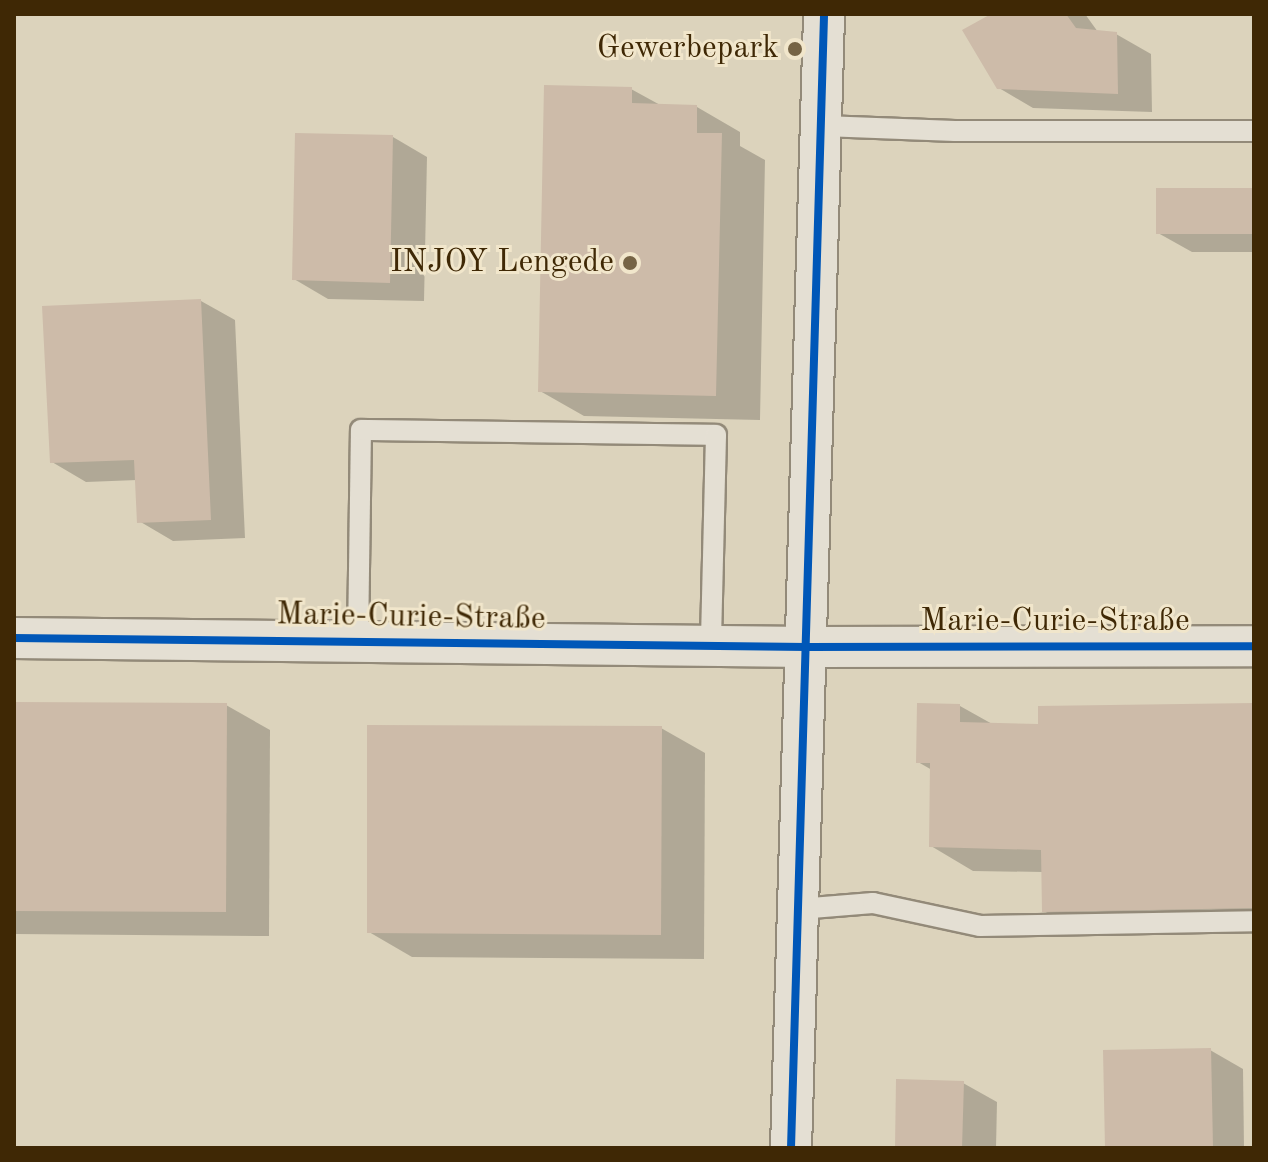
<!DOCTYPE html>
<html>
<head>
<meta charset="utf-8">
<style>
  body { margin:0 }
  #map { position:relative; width:1268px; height:1162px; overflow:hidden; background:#dcd3bc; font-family:"Old Standard TT",serif }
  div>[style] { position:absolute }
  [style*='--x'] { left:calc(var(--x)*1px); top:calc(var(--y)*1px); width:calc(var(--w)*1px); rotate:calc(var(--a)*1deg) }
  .shadow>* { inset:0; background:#0003 }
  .building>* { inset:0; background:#cdbba9 }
  .roads { filter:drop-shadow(2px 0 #938a79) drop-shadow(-2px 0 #938a79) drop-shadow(0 2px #938a79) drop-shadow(0 -2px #938a79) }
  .lane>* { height:20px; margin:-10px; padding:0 10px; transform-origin:10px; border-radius:10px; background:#e4dfd3 }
  .street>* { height:40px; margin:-20px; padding:0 20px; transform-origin:20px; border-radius:20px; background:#e4dfd3 }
  .cycleway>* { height:8px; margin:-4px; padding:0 4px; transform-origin:4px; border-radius:4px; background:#0057b8 }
  .dots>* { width:22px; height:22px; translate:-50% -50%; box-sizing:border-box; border:4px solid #f1e6cb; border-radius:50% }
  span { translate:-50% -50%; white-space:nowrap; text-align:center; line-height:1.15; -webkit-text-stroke:6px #f1e6cb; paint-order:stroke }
  .poi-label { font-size:32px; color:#3f2805 }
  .right { translate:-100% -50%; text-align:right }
  .street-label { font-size:32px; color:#3f2805 }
  .frame { position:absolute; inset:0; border:16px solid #3f2805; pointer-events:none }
</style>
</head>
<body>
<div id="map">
  <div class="shadow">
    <i style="clip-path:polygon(995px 14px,1085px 14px,1098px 32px,1116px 34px,1151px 54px,1152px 112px,1033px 108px,999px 88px)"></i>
    <i style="clip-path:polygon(631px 89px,662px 106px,697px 107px,740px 132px,740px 146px,765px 160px,760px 420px,584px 416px,540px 391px)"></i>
    <i style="clip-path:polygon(393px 137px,427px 157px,424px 301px,328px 299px,294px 279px)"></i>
    <i style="clip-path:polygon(1254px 190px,1254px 252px,1192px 252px,1158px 233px)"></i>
    <i style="clip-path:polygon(201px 301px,235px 320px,245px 538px,173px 541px,139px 521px,137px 480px,86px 482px,52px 462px)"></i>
    <i style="clip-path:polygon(14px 704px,226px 705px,270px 730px,269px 936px,14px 934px)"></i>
    <i style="clip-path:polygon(1254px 705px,1254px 933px,1086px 935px,1044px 911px,1043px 872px,973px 871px,931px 846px,932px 770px,918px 762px,960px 706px,994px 725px,1040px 726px)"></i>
    <i style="clip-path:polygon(661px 728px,705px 753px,704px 959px,412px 957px,369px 932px)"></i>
    <i style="clip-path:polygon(1210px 1050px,1243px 1069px,1244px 1148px,1107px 1148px)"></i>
    <i style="clip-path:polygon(963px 1083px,997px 1102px,996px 1148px,897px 1148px)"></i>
  </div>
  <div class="building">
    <i style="clip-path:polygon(991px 14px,1066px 14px,1076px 28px,1117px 32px,1118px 94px,997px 89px,962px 30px)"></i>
    <i style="clip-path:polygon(544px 85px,632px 87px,632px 103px,697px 105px,697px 133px,722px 133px,716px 396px,538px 392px)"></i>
    <i style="clip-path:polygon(295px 133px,393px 135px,390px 283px,292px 280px)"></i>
    <i style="clip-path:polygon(1156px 188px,1254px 188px,1254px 234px,1156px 234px)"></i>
    <i style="clip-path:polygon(201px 299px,211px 520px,137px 523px,134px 460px,50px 463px,42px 306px)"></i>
    <i style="clip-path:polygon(14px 702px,227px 703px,226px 912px,14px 911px)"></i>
    <i style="clip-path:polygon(917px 703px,960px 704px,960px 722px,1038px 724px,1038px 706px,1254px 703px,1254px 908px,1042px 912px,1041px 850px,929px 847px,930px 763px,916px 763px)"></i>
    <i style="clip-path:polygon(367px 725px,662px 726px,661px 935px,367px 933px)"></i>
    <i style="clip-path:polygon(1211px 1048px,1213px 1148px,1105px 1148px,1103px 1050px)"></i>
    <i style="clip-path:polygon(896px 1079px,964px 1081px,962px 1148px,895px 1148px)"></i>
  </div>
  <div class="roads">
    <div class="lane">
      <i style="--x:823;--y:126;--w:132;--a:2.2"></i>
      <i style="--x:955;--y:131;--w:299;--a:0"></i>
      <i style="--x:358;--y:642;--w:212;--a:-89.2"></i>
      <i style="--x:361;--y:430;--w:355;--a:0.8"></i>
      <i style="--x:716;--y:435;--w:211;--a:91.4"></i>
      <i style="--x:799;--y:909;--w:74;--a:-4.6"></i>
      <i style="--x:873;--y:903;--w:109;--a:12.1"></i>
      <i style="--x:980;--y:926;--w:274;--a:-1"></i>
    </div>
    <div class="street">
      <i style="--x:14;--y:638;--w:793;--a:0.65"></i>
      <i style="--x:807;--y:647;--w:447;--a:-0.1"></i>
      <i style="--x:791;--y:1148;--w:1134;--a:-88.33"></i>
    </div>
  </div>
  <div class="cycleway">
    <i style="--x:14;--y:638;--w:793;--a:0.65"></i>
    <i style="--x:807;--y:647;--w:447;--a:-0.1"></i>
    <i style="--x:791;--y:1148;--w:1134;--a:-88.33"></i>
  </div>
  <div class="dots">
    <i style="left:795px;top:49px;background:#766445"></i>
    <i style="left:630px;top:263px;background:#766445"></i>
  </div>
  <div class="poi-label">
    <span class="right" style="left:779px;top:49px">Gewerbepark</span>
    <span class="right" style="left:614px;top:263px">INJOY Lengede</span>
  </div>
  <div class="street-label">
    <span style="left:411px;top:618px;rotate:1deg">Marie-Curie-Straße</span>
    <span style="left:1055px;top:622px">Marie-Curie-Straße</span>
  </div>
  <div class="frame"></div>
</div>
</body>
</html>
